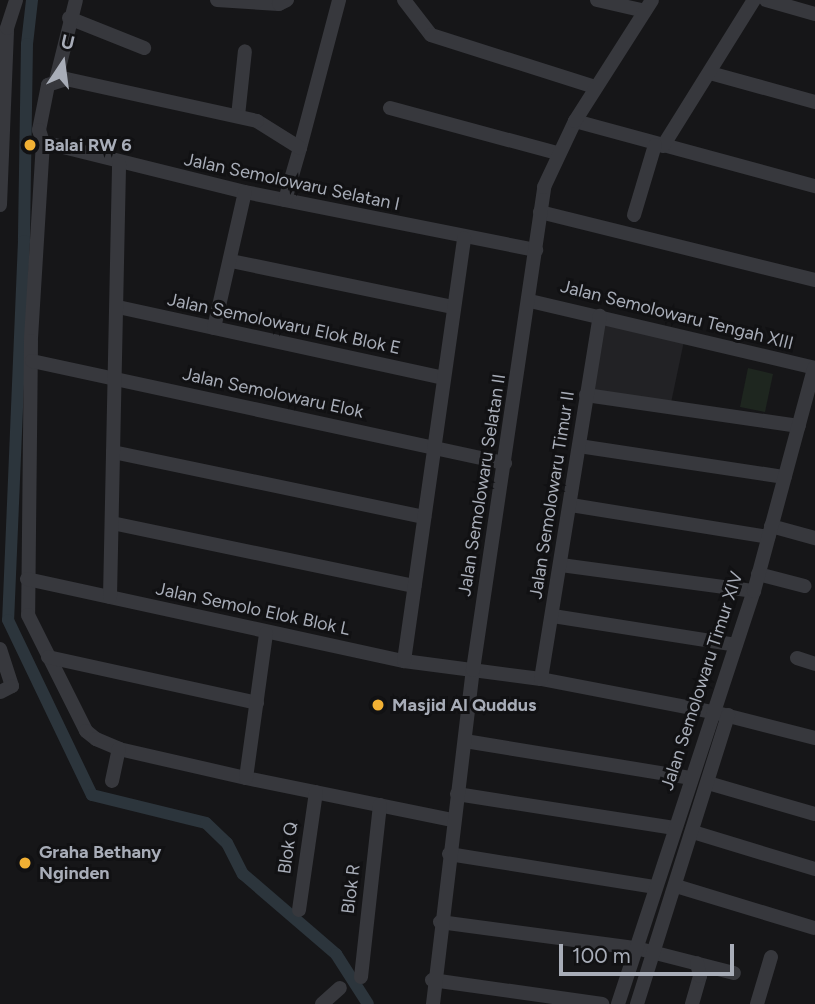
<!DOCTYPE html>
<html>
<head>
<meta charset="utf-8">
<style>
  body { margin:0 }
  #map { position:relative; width:815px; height:1004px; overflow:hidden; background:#161618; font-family:Figtree,sans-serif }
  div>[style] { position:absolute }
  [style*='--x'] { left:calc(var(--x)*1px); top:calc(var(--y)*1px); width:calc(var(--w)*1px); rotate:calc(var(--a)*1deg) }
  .built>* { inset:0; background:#222225 }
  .green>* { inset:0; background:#1e261f }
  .canal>* { height:12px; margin:-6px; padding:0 6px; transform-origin:6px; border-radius:6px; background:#2c353c }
  .street>* { height:14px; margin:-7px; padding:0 7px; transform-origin:7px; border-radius:7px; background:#37383d }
  .dots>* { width:19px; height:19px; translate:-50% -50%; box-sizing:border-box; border:4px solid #111113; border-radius:50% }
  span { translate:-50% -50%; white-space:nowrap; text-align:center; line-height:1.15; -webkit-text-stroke:6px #111113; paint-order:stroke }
  .poi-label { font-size:18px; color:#a8adb8; font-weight:700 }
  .left { translate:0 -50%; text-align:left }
  .street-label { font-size:18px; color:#a8adb8 }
  .north { position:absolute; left:28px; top:28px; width:70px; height:70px; -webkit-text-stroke:5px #111113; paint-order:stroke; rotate:13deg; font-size:19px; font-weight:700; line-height:28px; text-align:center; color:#a8adb8 }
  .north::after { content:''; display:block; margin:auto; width:24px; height:32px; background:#a8adb8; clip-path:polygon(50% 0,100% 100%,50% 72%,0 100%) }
  .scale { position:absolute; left:559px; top:944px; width:175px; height:32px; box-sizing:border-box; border:4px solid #a8adb8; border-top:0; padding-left:9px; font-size:21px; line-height:24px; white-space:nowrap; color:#a8adb8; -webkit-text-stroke:5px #111113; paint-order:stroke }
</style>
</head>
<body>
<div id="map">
  <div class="built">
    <i style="clip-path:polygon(603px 322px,684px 341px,671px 403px,593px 391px)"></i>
  </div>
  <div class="green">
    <i style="clip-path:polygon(748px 368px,773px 374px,765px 412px,740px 407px)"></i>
  </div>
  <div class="canal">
    <i style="--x:32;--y:0;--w:44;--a:96.5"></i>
    <i style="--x:27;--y:44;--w:197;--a:90.9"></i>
    <i style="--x:24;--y:241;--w:379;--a:92.4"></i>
    <i style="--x:8;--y:620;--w:194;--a:64.4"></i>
    <i style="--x:92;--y:795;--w:117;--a:13.8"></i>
    <i style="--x:206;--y:823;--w:29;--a:44"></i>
    <i style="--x:227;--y:843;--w:35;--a:63"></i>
    <i style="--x:243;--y:874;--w:123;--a:40.7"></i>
    <i style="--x:336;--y:954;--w:59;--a:57.4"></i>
  </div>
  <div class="street">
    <i style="--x:217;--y:0;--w:62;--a:3.7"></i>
    <i style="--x:279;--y:4;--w:9;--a:-27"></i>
    <i style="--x:404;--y:0;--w:44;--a:52.4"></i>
    <i style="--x:431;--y:35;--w:172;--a:17.6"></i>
    <i style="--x:597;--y:0;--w:49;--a:12.9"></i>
    <i style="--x:766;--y:0;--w:51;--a:15.9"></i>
    <i style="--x:69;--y:18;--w:81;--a:21.8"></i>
    <i style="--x:710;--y:73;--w:109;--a:15.4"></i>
    <i style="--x:56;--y:80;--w:82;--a:-76"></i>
    <i style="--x:390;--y:108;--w:173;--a:15.1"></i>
    <i style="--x:238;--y:116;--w:65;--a:-83.9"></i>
    <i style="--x:575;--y:121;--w:249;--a:15.2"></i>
    <i style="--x:43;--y:142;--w:208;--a:13.9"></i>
    <i style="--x:245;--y:192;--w:297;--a:11.3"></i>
    <i style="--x:663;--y:146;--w:172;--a:-58.1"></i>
    <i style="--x:300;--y:148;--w:153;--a:-75.2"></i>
    <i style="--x:285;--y:200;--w:54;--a:-73.9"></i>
    <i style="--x:300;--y:148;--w:51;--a:-147.9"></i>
    <i style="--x:257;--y:121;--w:196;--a:-167.6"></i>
    <i style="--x:66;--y:79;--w:19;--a:162"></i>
    <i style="--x:48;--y:85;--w:46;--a:101.3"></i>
    <i style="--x:39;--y:130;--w:13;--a:72"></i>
    <i style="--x:43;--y:142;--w:199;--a:93.5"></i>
    <i style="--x:31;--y:341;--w:274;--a:90.6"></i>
    <i style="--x:28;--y:615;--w:130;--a:63.4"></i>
    <i style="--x:86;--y:731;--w:13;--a:39"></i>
    <i style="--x:96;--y:739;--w:25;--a:23"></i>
    <i style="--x:119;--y:749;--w:130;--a:12.9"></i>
    <i style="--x:246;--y:778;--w:211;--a:11.5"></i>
    <i style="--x:0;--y:205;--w:177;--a:-87.7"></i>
    <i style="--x:7;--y:28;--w:29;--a:-72"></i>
    <i style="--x:540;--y:212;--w:283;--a:13.9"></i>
    <i style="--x:634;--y:215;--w:73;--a:-73.3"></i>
    <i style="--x:231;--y:261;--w:227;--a:11.7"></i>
    <i style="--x:530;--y:301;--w:293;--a:13.2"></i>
    <i style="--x:118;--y:307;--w:333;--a:12.3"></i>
    <i style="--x:214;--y:328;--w:139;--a:-77.2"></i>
    <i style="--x:32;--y:361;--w:484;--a:12.2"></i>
    <i style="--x:586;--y:395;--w:215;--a:8.3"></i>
    <i style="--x:579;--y:446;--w:208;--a:8.6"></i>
    <i style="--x:113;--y:452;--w:318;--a:11.8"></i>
    <i style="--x:571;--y:505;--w:200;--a:9.2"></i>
    <i style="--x:112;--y:523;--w:309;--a:11.8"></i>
    <i style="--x:771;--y:526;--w:46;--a:15.3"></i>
    <i style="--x:561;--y:565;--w:195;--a:7.7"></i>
    <i style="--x:758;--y:574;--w:48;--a:14.6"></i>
    <i style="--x:27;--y:579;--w:386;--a:12.3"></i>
    <i style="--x:404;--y:661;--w:138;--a:7.5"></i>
    <i style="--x:541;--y:679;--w:175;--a:10.9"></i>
    <i style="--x:713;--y:712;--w:105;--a:14.3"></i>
    <i style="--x:110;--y:597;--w:433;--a:-88.8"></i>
    <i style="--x:553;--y:616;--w:185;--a:9"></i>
    <i style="--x:0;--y:649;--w:39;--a:72"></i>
    <i style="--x:12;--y:686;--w:13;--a:153"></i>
    <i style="--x:48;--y:657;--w:214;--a:12.4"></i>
    <i style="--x:797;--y:658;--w:19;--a:18"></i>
    <i style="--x:404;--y:661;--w:427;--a:-81.9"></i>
    <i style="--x:541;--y:679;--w:368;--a:-80.8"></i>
    <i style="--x:465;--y:741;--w:228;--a:9.3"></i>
    <i style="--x:246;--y:778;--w:146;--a:-82.1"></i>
    <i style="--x:112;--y:781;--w:33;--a:-78"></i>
    <i style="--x:708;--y:783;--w:111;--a:16.2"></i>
    <i style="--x:457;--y:794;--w:220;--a:8.9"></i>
    <i style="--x:693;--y:832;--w:127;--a:16.9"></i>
    <i style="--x:449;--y:854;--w:209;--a:9.1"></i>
    <i style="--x:676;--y:886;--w:144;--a:16.9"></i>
    <i style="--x:299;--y:910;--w:119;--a:-81.8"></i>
    <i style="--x:440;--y:922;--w:198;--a:7.6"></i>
    <i style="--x:636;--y:948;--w:101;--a:14.3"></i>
    <i style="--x:361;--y:977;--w:173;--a:-83.7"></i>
    <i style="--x:432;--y:980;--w:172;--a:8"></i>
    <i style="--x:322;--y:1004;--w:24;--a:-42"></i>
    <i style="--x:433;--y:1004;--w:336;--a:-83.2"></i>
    <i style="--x:473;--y:670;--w:488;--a:-81.6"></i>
    <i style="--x:544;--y:187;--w:73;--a:-64.8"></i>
    <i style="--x:575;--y:121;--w:143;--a:-57.5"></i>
    <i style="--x:618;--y:1004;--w:435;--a:-71.8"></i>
    <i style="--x:754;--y:591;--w:231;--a:-74.9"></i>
    <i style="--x:637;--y:1004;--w:303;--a:-72.5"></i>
    <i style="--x:692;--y:1004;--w:29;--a:-74"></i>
    <i style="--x:700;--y:976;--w:13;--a:-103"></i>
    <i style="--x:757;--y:1004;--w:49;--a:-73.4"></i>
  </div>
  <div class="dots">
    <i style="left:30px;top:145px;background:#f2b134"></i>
    <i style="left:378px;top:705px;background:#f2b134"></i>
    <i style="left:25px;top:863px;background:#f2b134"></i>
  </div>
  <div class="poi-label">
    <span class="left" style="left:44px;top:145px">Balai RW 6</span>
    <span class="left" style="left:392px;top:705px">Masjid Al Quddus</span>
    <span class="left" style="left:39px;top:863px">Graha Bethany<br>Nginden</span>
  </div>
  <div class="street-label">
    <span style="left:292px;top:182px;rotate:12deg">Jalan Semolowaru Selatan I</span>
    <span style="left:677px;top:315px;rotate:14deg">Jalan Semolowaru Tengah XIII</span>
    <span style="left:284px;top:324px;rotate:12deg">Jalan Semolowaru Elok Blok E</span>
    <span style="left:273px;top:393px;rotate:12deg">Jalan Semolowaru Elok</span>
    <span style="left:482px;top:485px;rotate:-81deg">Jalan Semolowaru Selatan II</span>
    <span style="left:552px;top:495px;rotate:-81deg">Jalan Semolowaru Timur II</span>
    <span style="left:253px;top:609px;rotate:12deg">Jalan Semolo Elok Blok L</span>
    <span style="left:702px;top:681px;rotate:-72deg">Jalan Semolowaru Timur XIV</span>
    <span style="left:288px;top:848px;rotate:-82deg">Blok Q</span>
    <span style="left:351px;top:889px;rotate:-83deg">Blok R</span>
  </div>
  <div class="north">U</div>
  <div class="scale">100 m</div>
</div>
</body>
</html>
